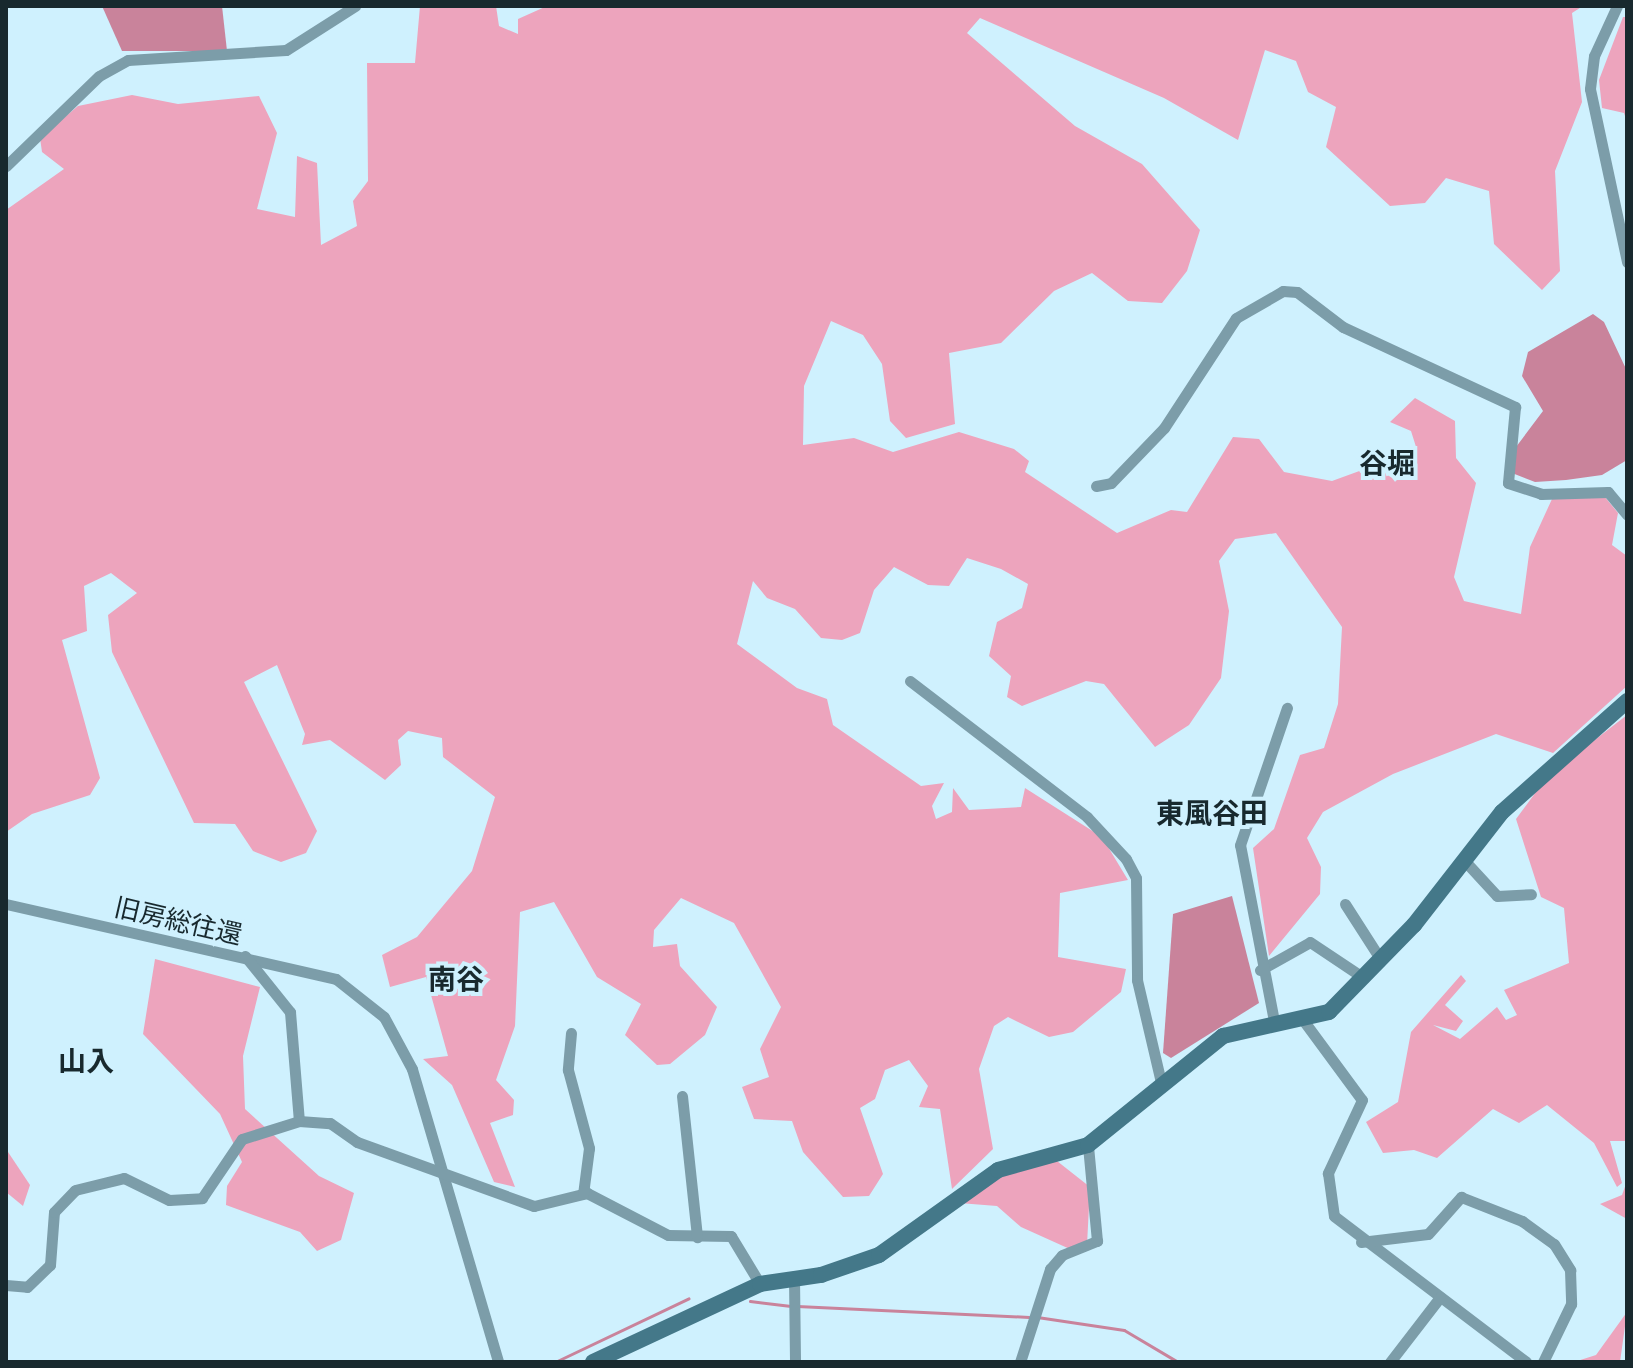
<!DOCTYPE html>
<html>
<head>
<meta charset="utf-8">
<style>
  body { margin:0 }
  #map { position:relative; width:1633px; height:1368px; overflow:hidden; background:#cff1fe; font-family:"Work Sans","Noto Sans JP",sans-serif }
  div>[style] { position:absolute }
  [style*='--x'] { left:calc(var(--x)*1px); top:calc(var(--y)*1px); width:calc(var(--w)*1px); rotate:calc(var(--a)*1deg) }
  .forest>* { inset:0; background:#eda4bd }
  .water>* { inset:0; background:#c9839b }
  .stream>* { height:3px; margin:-1.5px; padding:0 1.5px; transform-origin:1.5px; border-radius:1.5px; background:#c9839b }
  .street>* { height:11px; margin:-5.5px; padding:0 5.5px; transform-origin:5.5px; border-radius:5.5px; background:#7c9da9 }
  .secondary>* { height:16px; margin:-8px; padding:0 8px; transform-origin:8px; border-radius:8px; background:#447889 }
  span { translate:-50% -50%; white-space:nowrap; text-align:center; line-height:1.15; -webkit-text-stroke:8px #cff1fe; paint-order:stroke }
  .street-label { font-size:26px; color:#18292e }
  .neighbourhood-label { font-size:28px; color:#18292e; font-weight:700 }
  .frame { position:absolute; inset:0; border:8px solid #18292e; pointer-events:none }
</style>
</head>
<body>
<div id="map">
  <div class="forest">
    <i style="clip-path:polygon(420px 6px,496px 6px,499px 26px,518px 34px,518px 19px,547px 6px,1583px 6px,1572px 13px,1582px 102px,1555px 171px,1560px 271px,1542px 290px,1494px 244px,1489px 191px,1446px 178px,1425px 203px,1390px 206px,1326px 147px,1336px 107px,1308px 92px,1296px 61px,1265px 50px,1238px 140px,1164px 98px,980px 18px,967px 33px,1075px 126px,1142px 164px,1200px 230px,1187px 271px,1162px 303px,1128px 301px,1092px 273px,1054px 291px,1001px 343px,949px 353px,955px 424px,906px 438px,890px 421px,882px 364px,863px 335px,831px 321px,804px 386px,803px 445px,854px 438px,893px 452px,959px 432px,1014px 449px,1029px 461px,1025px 472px,1117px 533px,1171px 510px,1187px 512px,1233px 437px,1259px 439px,1284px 472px,1332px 481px,1417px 450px,1411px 431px,1390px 422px,1415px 398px,1455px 421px,1456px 458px,1476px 483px,1454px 577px,1464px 601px,1521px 614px,1530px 547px,1552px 499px,1600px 491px,1618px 513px,1612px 545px,1627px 556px,1627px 686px,1553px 753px,1496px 734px,1393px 774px,1323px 812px,1307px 838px,1321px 867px,1320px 894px,1269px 956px,1253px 848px,1274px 829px,1300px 755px,1324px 748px,1338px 704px,1342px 627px,1276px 533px,1235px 539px,1219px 561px,1229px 611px,1221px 678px,1189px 725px,1155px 747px,1104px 684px,1086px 681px,1022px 706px,1007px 697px,1011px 676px,989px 656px,997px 622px,1022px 608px,1028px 584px,1001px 569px,967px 558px,949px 586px,928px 585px,894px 567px,874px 590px,860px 633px,842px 640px,821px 638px,795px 609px,767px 598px,753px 581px,737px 644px,797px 688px,827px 699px,833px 725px,921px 786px,944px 783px,932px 806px,936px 819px,952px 812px,953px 788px,969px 810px,1021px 807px,1025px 788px,1102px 837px,1128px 880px,1060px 893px,1058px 957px,1126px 969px,1121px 992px,1073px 1032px,1049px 1037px,1008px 1017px,994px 1026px,979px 1069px,993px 1149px,952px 1189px,940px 1109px,919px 1107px,928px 1086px,909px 1060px,885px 1070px,875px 1099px,860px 1108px,883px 1174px,869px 1196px,843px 1197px,803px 1152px,792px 1121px,754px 1119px,742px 1087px,769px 1077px,760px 1049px,781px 1007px,734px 923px,681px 898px,654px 930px,653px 947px,677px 944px,680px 966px,717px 1007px,705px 1035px,670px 1064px,657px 1065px,625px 1035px,641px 1004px,597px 977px,554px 902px,520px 912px,515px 1026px,496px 1080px,514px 1100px,513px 1115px,490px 1123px,515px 1187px,494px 1182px,452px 1085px,423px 1059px,448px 1056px,426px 977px,390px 987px,382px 955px,417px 937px,472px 871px,495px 797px,443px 757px,442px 738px,408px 731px,398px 740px,401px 765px,385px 780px,330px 740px,302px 745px,305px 734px,277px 665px,244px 682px,317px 831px,306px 853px,281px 862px,253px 851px,235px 824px,194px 823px,112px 652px,108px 615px,137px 593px,111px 573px,84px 586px,87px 631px,62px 640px,100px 778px,90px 795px,32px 814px,6px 832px,6px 210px,64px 169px,42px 152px,40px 138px,78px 106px,132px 95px,178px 104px,259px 96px,277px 133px,257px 209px,295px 217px,297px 156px,317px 163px,321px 245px,357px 226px,353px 201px,368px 181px,367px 63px,415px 63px)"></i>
    <i style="clip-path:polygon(1623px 17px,1627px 17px,1627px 122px,1624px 113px,1602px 108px,1599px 80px)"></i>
    <i style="clip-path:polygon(1627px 715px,1627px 1141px,1610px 1141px,1622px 1183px,1617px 1187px,1594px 1143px,1547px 1105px,1519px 1123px,1493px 1109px,1437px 1158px,1414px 1150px,1383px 1153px,1366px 1122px,1398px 1102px,1411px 1032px,1461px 975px,1466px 981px,1445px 1005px,1463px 1021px,1456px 1031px,1433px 1025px,1460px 1039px,1497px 1007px,1506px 1020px,1517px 1015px,1504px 990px,1569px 963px,1564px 908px,1541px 897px,1516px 819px,1547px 777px)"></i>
    <i style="clip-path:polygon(155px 959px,260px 987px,243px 1056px,245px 1109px,319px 1176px,354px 1193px,341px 1240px,317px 1251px,300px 1232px,226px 1205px,227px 1186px,242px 1162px,220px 1114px,143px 1034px)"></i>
    <i style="clip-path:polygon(6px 1149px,30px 1185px,23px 1206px,6px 1192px)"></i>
    <i style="clip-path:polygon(1057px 1161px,1090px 1187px,1087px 1245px,1072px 1250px,1021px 1227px,997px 1206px,959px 1203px,1005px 1175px)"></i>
    <i style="clip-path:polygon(1627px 1181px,1627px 1219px,1600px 1204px,1622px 1195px)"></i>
    <i style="clip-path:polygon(1627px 1312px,1620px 1362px,1574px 1362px,1596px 1355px)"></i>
  </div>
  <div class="water">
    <i style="clip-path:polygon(102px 6px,222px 6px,227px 51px,122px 51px)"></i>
    <i style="clip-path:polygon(1593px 314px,1604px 322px,1627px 371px,1627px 460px,1602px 475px,1566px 480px,1535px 482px,1512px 473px,1513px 451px,1543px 411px,1522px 376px,1528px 352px)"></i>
    <i style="clip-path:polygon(1232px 896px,1259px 1003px,1171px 1058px,1163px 1053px,1173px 914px)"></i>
  </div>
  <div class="stream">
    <i style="--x:750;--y:1301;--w:39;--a:7"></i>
    <i style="--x:797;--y:1306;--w:232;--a:2.7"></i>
    <i style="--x:1037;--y:1317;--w:88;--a:8.5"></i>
    <i style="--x:1124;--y:1330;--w:63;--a:30.7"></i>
    <i style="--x:555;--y:1362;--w:148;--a:-25.5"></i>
  </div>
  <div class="street">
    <i style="--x:1617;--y:6;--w:55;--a:114.7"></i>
    <i style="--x:1594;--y:56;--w:33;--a:97"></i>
    <i style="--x:1590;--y:89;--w:177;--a:77.9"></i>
    <i style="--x:6;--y:166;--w:129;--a:-44.1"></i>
    <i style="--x:99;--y:76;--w:33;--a:-29"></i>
    <i style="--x:128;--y:60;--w:158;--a:-3.6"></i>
    <i style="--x:286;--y:50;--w:82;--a:-32.5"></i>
    <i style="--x:1096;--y:486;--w:15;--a:-11"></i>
    <i style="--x:1111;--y:483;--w:76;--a:-46.1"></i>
    <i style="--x:1164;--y:428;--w:131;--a:-56.8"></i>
    <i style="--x:1236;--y:318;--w:54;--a:-29.9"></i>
    <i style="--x:1283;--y:291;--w:14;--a:4"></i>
    <i style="--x:1297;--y:292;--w:58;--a:37.3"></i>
    <i style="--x:1343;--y:327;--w:190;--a:24.9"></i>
    <i style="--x:1515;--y:407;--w:76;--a:95.3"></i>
    <i style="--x:1508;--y:483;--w:35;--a:18"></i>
    <i style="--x:1541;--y:494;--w:67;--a:-1.7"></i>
    <i style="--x:1608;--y:492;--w:30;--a:50"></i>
    <i style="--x:910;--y:681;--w:223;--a:37.5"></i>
    <i style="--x:1087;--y:817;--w:57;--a:47.1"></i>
    <i style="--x:1126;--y:859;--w:21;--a:62"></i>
    <i style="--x:1136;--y:878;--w:102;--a:89.4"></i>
    <i style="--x:1137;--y:980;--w:105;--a:76.8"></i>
    <i style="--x:1463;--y:859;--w:50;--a:47.4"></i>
    <i style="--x:1497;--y:896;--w:34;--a:-3"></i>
    <i style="--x:6;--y:904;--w:338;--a:12.8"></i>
    <i style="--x:336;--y:979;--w:61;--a:38.4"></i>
    <i style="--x:384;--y:1017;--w:59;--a:61.7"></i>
    <i style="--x:412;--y:1069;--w:305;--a:73.6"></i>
    <i style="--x:1345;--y:904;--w:67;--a:57.3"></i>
    <i style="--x:245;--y:956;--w:72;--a:51.2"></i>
    <i style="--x:290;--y:1012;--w:109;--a:85.3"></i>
    <i style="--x:299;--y:1121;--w:31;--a:4"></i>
    <i style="--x:330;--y:1123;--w:33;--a:35"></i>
    <i style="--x:357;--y:1142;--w:188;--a:19.9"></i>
    <i style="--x:534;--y:1206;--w:55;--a:-13.8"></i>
    <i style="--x:587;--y:1193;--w:91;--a:27.4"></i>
    <i style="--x:668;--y:1235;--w:63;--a:0.9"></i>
    <i style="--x:731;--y:1236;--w:56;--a:58.9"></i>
    <i style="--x:1260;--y:970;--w:57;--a:-29.2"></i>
    <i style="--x:1310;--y:942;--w:65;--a:33.7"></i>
    <i style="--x:1303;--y:1020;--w:99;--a:53.6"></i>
    <i style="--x:1362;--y:1100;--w:81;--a:115"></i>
    <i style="--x:1328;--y:1173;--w:43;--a:82.1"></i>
    <i style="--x:1334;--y:1216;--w:241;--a:37.2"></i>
    <i style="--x:1274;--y:1021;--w:179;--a:-100.9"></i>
    <i style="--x:1240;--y:845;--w:145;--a:-71.1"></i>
    <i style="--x:571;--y:1033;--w:37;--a:95"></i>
    <i style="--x:568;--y:1070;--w:81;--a:74.9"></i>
    <i style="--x:589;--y:1148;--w:46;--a:97.4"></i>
    <i style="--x:682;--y:1096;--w:142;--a:83.9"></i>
    <i style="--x:1361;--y:1242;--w:67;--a:-6.8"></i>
    <i style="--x:1428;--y:1234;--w:50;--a:-48.3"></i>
    <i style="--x:1461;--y:1197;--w:66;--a:21.5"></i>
    <i style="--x:1522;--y:1221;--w:39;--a:36"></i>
    <i style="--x:1554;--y:1244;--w:31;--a:58"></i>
    <i style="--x:1570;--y:1270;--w:34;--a:88"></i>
    <i style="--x:1571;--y:1304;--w:64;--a:115.8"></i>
    <i style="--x:794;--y:1278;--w:84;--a:89.3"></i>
    <i style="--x:6;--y:1285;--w:21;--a:5"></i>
    <i style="--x:27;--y:1287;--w:32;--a:-44"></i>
    <i style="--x:50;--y:1265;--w:53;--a:-85.7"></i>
    <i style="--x:54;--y:1212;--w:30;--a:-46"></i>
    <i style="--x:75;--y:1190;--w:50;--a:-13.8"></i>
    <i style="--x:124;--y:1178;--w:50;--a:26.1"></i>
    <i style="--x:169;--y:1200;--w:33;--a:-3"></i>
    <i style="--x:202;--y:1198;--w:71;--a:-55.9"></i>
    <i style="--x:242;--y:1139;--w:60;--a:-17.5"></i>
    <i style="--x:1020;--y:1362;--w:98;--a:-72.1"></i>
    <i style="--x:1050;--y:1269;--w:18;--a:-49"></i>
    <i style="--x:1062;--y:1255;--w:38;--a:-22"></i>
    <i style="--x:1097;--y:1241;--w:96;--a:-95.4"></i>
    <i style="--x:1390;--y:1362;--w:82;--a:-52.4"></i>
  </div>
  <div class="secondary">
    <i style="--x:593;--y:1362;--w:184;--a:-25"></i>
    <i style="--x:760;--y:1284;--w:62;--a:-8.4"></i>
    <i style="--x:821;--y:1275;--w:61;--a:-19"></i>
    <i style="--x:879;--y:1255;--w:146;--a:-35.5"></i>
    <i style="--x:998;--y:1170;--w:93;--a:-15.5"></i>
    <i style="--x:1088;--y:1145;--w:174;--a:-38.9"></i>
    <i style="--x:1223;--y:1036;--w:109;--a:-12.8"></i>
    <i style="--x:1329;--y:1012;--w:122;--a:-45.7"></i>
    <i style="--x:1414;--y:925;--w:143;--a:-52.1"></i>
    <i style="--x:1502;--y:812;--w:167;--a:-41.6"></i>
  </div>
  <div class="street-label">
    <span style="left:178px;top:922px;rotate:13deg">旧房総往還</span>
  </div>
  <div class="neighbourhood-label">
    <span style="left:1387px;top:464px">谷堀</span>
    <span style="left:1212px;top:814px">東風谷田</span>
    <span style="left:456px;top:980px">南谷</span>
    <span style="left:86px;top:1062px">山入</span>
  </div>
  <div class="frame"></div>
</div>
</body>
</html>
